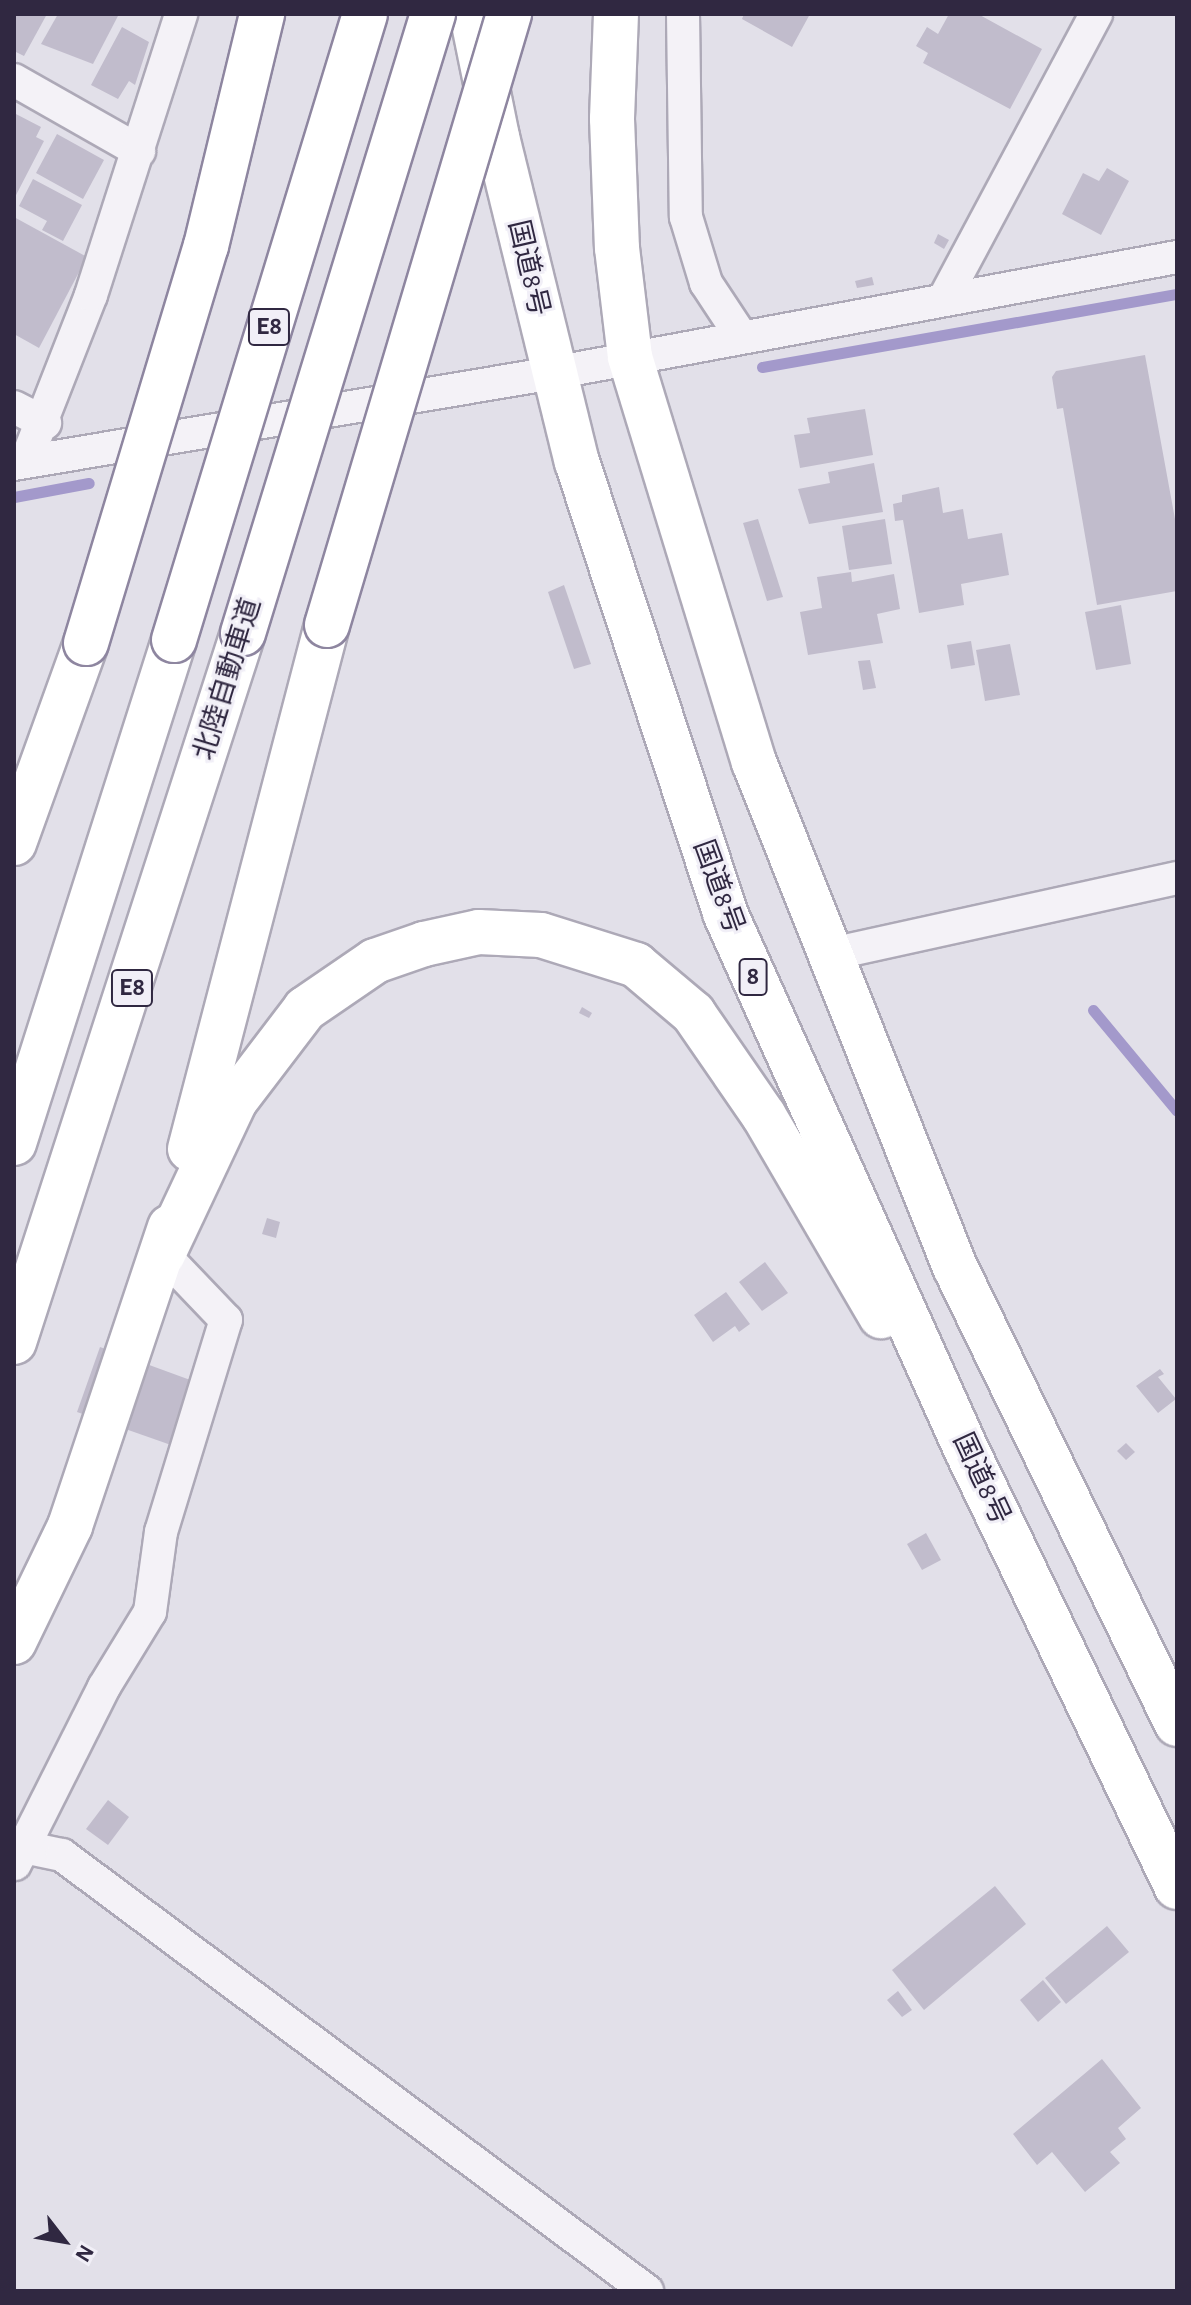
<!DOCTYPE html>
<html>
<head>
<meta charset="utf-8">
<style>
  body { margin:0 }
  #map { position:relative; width:1191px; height:2305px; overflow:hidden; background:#e2e0e9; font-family:"Alegreya Sans","Noto Sans JP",sans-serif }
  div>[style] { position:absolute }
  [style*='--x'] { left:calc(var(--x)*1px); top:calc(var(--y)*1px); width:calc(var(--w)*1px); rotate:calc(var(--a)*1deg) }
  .stream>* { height:11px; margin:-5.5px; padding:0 5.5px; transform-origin:5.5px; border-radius:5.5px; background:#a399cb }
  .building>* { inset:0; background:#c1bccc }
  .roads { filter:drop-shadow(2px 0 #ada9b7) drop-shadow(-2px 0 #ada9b7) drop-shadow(0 2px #ada9b7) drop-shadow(0 -2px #ada9b7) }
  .street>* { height:32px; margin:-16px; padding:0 16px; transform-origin:16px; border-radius:16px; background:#f4f2f7 }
  .highway>* { height:44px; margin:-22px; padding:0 22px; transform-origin:22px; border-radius:22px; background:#fff }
  .bridges { filter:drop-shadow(2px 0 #8e86a0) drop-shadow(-2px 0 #8e86a0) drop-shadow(0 2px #8e86a0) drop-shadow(0 -2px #8e86a0) }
  .highway-bridge>* { height:44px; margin:-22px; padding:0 22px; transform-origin:22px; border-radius:22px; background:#fff }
  span { translate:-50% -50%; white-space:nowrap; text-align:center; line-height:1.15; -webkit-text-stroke:6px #f1eff7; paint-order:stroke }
  .shield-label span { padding:2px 6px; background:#f1eff7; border:2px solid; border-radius:6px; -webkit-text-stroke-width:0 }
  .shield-label { font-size:26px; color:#302841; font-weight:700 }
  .street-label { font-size:28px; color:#302841 }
  .frame { position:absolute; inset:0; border:16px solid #302841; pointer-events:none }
  .north { position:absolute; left:24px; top:2201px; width:80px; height:80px; -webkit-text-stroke:6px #f1eff7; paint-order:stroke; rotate:121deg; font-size:22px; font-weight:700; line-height:32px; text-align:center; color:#302841 }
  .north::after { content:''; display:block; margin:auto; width:28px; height:36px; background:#302841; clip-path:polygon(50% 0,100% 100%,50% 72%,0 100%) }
</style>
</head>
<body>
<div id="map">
  <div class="stream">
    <i style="--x:762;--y:367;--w:421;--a:-10"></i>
    <i style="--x:14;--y:497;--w:76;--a:-10.6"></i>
    <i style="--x:1093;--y:1010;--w:131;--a:50.3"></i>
  </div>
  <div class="building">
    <i style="clip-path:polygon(14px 14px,47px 14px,24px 56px,14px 51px)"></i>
    <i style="clip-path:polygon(58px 14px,119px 14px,93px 64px,41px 44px)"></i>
    <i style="clip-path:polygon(744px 14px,810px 14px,792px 47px,742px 19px)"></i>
    <i style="clip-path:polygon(949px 14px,978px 14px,1042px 49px,1010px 109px,923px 63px,928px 53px,916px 46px,927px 27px,938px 34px)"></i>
    <i style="clip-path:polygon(122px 27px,149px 42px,135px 85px,129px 81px,118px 99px,91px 85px)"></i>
    <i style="clip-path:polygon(14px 113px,41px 127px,36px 137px,44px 141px,14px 199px)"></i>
    <i style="clip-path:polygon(57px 134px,104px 160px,83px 199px,36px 173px)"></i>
    <i style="clip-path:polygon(1107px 168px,1129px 181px,1101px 235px,1062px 214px,1083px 173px,1099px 181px)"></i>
    <i style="clip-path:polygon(33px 179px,82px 205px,63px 241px,42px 230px,47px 221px,19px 206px)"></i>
    <i style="clip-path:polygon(14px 217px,87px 257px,39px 348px,14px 334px)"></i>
    <i style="clip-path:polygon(938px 234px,949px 240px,944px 249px,934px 243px)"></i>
    <i style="clip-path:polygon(872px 277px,874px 285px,857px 288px,855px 281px)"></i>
    <i style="clip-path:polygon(1145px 355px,1177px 530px,1177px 591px,1097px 605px,1063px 408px,1057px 409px,1052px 377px,1056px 371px)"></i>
    <i style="clip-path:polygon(865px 409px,873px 455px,800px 468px,794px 435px,810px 433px,807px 418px)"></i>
    <i style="clip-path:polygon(874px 463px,883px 512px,809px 524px,798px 489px,830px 483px,828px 472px)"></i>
    <i style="clip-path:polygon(939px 487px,943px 513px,963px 509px,968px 539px,1002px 533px,1009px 575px,961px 584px,964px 605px,919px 613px,903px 520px,895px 521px,893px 504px,902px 502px,902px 495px)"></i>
    <i style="clip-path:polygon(758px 519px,783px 597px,767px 601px,743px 523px)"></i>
    <i style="clip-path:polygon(885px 519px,892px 564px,849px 570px,842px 526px)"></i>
    <i style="clip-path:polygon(851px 572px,852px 582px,894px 574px,900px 609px,877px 614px,883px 643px,808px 655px,800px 612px,822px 608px,817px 577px)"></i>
    <i style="clip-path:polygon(564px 585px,591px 664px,574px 669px,548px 592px)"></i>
    <i style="clip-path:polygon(1121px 605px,1131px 664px,1096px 670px,1085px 612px)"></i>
    <i style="clip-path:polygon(971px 641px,975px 665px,951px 669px,947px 645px)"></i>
    <i style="clip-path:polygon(1010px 644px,1020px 695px,985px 701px,976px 650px)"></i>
    <i style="clip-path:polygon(870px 660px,876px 688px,863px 690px,858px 661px)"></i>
    <i style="clip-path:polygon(582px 1007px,592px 1013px,589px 1018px,579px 1013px)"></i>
    <i style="clip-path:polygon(267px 1218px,280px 1222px,276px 1238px,262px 1234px)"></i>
    <i style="clip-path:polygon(765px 1262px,788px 1293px,762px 1311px,739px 1282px)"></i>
    <i style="clip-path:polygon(726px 1292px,750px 1324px,739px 1332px,735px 1326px,713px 1342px,694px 1315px)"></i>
    <i style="clip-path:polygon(100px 1347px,193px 1381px,171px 1445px,77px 1412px)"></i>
    <i style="clip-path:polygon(1160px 1369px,1164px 1374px,1158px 1377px,1176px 1399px,1158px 1413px,1136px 1386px)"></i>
    <i style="clip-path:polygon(1126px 1443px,1135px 1452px,1126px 1460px,1117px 1451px)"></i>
    <i style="clip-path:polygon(926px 1533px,941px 1560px,922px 1570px,907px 1544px)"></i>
    <i style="clip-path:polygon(108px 1800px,129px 1817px,108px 1845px,86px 1829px)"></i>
    <i style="clip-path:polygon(995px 1886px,1026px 1924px,924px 2010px,892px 1970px)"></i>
    <i style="clip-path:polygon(1107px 1926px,1129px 1952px,1066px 2004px,1045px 1978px)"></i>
    <i style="clip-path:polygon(1043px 1980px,1061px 2002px,1038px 2022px,1020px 2000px)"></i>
    <i style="clip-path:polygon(898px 1991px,912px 2010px,902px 2017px,887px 2000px)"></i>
    <i style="clip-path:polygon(1102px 2059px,1141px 2108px,1118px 2128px,1126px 2139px,1110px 2152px,1120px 2163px,1085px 2192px,1052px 2152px,1037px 2165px,1013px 2134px)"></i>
  </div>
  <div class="roads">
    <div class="street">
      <i style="--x:683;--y:14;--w:203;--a:89.2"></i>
      <i style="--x:686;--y:217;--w:69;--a:73.1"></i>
      <i style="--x:706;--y:283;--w:64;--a:56.6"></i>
      <i style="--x:14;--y:80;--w:144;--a:29.6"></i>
      <i style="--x:944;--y:299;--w:323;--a:-61.9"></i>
      <i style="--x:14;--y:407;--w:35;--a:27"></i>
      <i style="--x:26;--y:461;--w:178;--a:-68.6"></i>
      <i style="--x:91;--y:295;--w:295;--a:-72.2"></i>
      <i style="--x:14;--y:464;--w:547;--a:-9.58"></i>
      <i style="--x:553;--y:373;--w:635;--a:-10.53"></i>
      <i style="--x:827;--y:955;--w:358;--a:-12.4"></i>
      <i style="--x:14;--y:1845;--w:49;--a:11.8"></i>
      <i style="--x:62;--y:1855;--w:730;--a:36.7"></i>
      <i style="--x:15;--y:1864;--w:198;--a:-63.3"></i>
      <i style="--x:104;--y:1687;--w:88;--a:-58.5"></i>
      <i style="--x:150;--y:1612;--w:81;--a:-82.2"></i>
      <i style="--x:161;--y:1532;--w:222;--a:-73"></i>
      <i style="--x:226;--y:1320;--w:91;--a:-133.7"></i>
    </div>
    <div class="highway">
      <i style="--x:472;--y:14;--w:126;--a:78.5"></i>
      <i style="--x:497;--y:137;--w:335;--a:76.2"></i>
      <i style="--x:577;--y:462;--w:475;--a:71.8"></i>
      <i style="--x:725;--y:913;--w:588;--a:65.79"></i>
      <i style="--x:966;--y:1449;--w:486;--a:64.3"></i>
      <i style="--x:616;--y:14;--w:105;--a:92.2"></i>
      <i style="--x:612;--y:119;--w:129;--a:87.8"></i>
      <i style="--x:617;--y:248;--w:110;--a:83.2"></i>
      <i style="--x:630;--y:357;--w:424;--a:73"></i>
      <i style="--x:754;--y:762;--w:544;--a:68.3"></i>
      <i style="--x:955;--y:1267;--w:508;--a:64.09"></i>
      <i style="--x:14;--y:843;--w:213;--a:-70.2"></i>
      <i style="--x:14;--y:1143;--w:528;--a:-72.35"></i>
      <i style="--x:190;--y:1149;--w:542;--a:-75.35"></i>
      <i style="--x:163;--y:1254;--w:169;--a:-64.8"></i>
      <i style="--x:235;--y:1101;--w:116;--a:-52.7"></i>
      <i style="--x:305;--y:1009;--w:85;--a:-34.4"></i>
      <i style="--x:375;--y:961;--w:52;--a:-19.1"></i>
      <i style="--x:424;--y:944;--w:56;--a:-12.3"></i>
      <i style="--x:479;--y:932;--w:62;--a:2.8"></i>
      <i style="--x:541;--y:935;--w:100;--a:17.5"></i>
      <i style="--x:636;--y:965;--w:75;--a:40.1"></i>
      <i style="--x:693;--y:1013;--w:125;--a:55.4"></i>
      <i style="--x:764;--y:1116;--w:232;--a:59.7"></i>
      <i style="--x:14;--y:1342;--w:745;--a:-72.1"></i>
      <i style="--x:14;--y:1642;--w:129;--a:-64.2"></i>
      <i style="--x:70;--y:1526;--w:315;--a:-71.5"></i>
    </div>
  </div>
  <div class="bridges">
    <div class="highway-bridge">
      <i style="--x:327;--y:625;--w:638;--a:-73.41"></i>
      <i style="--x:243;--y:633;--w:648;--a:-72.94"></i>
      <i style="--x:174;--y:640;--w:654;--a:-73.03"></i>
      <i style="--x:86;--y:643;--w:415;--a:-73.2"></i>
      <i style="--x:206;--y:246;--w:239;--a:-76.4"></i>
    </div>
  </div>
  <div class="shield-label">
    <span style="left:269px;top:327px">E8</span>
    <span style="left:753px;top:977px">8</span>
    <span style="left:132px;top:988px">E8</span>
  </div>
  <div class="street-label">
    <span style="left:528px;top:268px;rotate:77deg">国道8号</span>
    <span style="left:228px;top:679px;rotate:-73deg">北陸自動車道</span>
    <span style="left:718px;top:887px;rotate:70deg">国道8号</span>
    <span style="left:981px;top:1479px;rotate:65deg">国道8号</span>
  </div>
  <div class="frame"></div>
  <div class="north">N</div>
</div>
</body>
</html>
